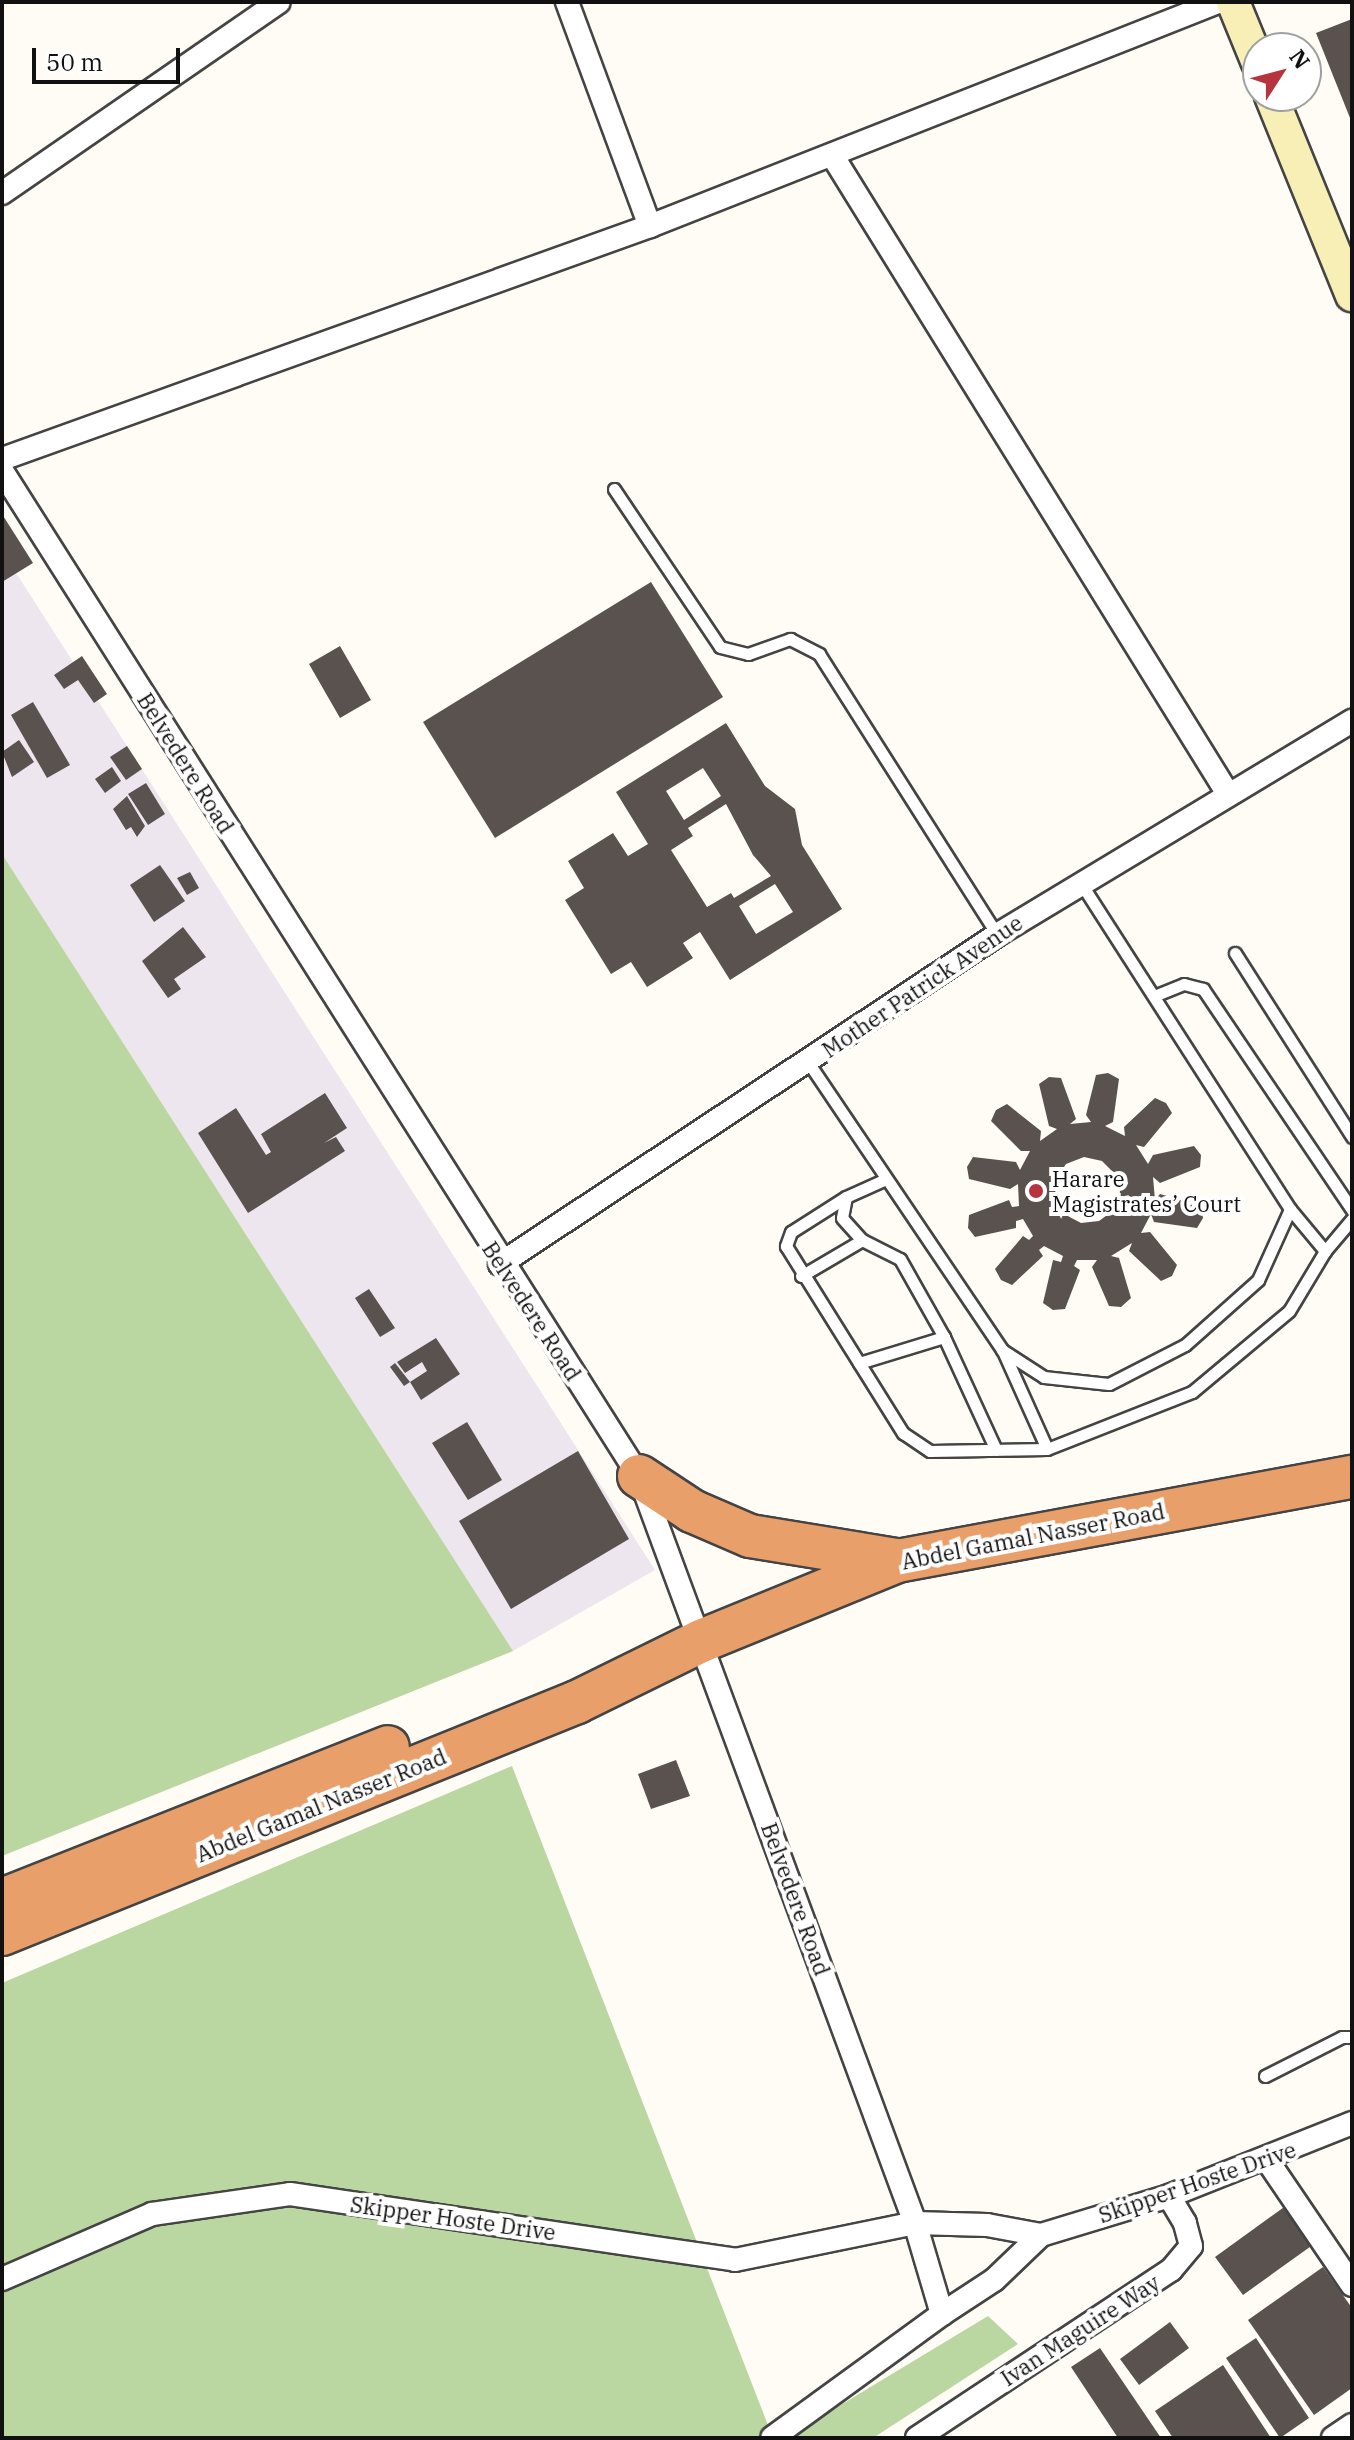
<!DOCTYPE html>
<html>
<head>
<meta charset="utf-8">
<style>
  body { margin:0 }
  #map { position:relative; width:1354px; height:2440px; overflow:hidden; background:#fefcf5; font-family:"IBM Plex Serif",serif }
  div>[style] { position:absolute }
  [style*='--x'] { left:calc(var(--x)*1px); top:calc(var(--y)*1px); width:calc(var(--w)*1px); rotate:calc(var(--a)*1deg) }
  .industrial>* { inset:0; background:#ede6ee }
  .forest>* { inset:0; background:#bbd7a1 }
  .building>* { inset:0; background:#59524e }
  .roads { filter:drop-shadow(2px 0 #444) drop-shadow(-2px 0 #444) drop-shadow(0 2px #444) drop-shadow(0 -2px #444) }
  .lane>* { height:11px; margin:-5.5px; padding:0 5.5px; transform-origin:5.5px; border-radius:5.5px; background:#fff }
  .street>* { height:22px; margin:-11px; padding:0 11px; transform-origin:11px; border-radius:11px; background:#fff }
  .secondary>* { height:32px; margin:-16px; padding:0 16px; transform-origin:16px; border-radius:16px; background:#f8efb6 }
  .highway>* { height:42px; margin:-21px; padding:0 21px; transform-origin:21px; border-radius:21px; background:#e89f69 }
  .dots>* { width:22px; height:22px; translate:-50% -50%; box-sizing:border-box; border:4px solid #fff; border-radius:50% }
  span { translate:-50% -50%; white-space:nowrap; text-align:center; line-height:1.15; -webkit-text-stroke:8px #fff; paint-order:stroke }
  .street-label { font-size:22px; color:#111 }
  .poi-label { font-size:22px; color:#111 }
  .left { translate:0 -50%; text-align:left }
  .frame { position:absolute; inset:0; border:4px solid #111; pointer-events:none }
  .north { position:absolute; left:1242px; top:32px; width:80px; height:80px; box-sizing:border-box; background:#fff; border:2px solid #a0a0a0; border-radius:50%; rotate:54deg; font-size:22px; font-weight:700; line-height:32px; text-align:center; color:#111 }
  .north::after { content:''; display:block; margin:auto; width:28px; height:36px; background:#b7333d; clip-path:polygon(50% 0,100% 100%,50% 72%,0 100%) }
  .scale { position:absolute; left:32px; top:48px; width:148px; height:36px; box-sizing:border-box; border:4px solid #111; border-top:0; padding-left:10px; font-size:24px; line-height:28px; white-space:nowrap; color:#111; -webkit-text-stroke:6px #fff; paint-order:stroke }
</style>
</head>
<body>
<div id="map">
  <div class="industrial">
    <i style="clip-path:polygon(2px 551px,655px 1570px,513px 1651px,2px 854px)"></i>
  </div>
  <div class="forest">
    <i style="clip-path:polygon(2px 854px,513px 1651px,2px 1856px)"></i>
    <i style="clip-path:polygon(512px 1766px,773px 2438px,2px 2438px,2px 1983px)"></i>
    <i style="clip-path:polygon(988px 2316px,1018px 2344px,873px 2438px,786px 2438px)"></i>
  </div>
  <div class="building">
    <i style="clip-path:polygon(1352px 19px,1352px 123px,1316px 33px)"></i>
    <i style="clip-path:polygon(2px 514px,33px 563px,2px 582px)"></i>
    <i style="clip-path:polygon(651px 582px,723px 697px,495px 838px,423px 722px)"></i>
    <i style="clip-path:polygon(340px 646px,371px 700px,340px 718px,309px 664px)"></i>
    <i style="clip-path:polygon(82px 656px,107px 694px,94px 703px,78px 680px,64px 689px,54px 675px)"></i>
    <i style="clip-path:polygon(33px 702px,70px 765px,47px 778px,11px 715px)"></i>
    <i style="clip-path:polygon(evenodd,726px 723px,765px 786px,795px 809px,802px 845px,842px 909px,730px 980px,700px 932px,683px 943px,693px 958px,647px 987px,631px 962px,611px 974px,565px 900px,584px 888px,568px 861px,613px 833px,628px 856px,648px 844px,616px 792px,726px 723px,703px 768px,721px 796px,684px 820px,666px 791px,703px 768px,726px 723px,726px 804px,753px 855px,771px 876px,734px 898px,731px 893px,707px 907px,671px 850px,693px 836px,688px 828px,726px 804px,726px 723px,775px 884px,793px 912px,756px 934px,739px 906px,775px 884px)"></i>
    <i style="clip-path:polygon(19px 740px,34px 762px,12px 777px,2px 752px)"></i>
    <i style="clip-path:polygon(127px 746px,142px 769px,126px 780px,110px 757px)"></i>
    <i style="clip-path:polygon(112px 767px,121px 781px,105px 793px,95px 779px)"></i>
    <i style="clip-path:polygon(146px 783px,165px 814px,148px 825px,128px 794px)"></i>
    <i style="clip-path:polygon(127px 796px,145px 826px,137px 837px,131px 827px,126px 830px,113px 809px)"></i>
    <i style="clip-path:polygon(160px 865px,185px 901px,154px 922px,130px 885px)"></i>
    <i style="clip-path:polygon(190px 872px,199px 888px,187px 895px,177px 878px)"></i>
    <i style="clip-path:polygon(183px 927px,206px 957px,174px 979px,181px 989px,168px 998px,142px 961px)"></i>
    <i style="clip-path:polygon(evenodd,1108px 1073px,1119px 1079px,1113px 1122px,1105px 1126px,1125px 1136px,1124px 1127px,1155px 1098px,1166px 1103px,1172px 1113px,1144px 1147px,1136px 1145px,1148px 1164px,1153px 1155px,1194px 1146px,1201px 1155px,1200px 1167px,1160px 1183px,1153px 1177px,1155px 1200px,1160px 1194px,1201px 1206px,1203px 1218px,1197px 1228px,1154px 1222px,1151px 1214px,1141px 1233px,1150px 1232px,1177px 1265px,1172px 1276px,1161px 1281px,1129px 1251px,1132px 1243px,1111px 1256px,1119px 1258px,1131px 1298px,1121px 1307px,1109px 1306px,1092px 1267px,1097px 1260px,1077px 1260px,1074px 1266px,1080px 1270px,1065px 1309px,1053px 1310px,1043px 1303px,1053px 1260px,1061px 1262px,1063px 1256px,1044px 1246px,1039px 1250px,1043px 1256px,1012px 1285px,1001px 1280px,995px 1269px,1023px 1236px,1029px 1240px,1033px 1236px,1023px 1219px,1016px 1221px,1016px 1228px,975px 1237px,968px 1228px,969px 1215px,1009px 1200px,1012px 1207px,1019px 1206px,1018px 1184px,1010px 1189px,969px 1179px,967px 1167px,973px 1157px,1016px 1162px,1020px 1170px,1030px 1151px,1021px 1151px,991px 1121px,996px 1110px,1007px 1104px,1041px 1131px,1040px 1141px,1057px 1129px,1049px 1126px,1039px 1084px,1049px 1077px,1061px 1078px,1076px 1119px,1070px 1124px,1091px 1122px,1086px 1115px,1096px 1075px,1108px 1073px,1084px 1157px,1102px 1161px,1115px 1174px,1120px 1192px,1114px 1210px,1099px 1221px,1081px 1223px,1064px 1214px,1055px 1198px,1056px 1179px,1066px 1164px,1084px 1157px)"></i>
    <i style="clip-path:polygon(325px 1093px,347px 1128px,324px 1143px,336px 1137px,345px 1151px,248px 1213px,198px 1133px,236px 1108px,266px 1155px,271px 1152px,261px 1134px)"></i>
    <i style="clip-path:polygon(369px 1289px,395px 1328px,380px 1337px,355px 1298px)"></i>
    <i style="clip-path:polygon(436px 1338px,460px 1374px,421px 1400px,410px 1382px,427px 1371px,422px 1362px,405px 1373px,397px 1362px)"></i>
    <i style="clip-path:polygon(395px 1363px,410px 1382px,404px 1386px,390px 1367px)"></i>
    <i style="clip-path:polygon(467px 1422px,502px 1480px,468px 1500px,432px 1443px)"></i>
    <i style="clip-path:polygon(578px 1451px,629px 1539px,511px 1609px,459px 1521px)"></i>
    <i style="clip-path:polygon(676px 1760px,690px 1796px,651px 1809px,638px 1774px)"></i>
    <i style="clip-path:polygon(1287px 2205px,1314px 2244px,1243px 2295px,1215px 2257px)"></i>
    <i style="clip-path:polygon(1323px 2267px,1352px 2308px,1352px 2388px,1314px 2415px,1248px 2320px)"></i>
    <i style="clip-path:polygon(1170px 2322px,1189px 2348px,1139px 2385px,1120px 2359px)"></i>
    <i style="clip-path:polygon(1256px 2338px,1309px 2418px,1280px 2438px,1226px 2358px)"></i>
    <i style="clip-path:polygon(1100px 2348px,1161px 2438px,1118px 2438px,1071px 2367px)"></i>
    <i style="clip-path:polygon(1223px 2365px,1271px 2438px,1173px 2438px,1155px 2411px)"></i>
  </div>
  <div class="roads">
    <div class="lane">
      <i style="--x:614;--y:489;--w:190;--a:56.1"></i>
      <i style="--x:720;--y:647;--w:29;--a:14"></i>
      <i style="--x:748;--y:654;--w:45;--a:-19.7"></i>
      <i style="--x:790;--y:639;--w:33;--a:27"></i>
      <i style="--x:819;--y:654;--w:333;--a:57.6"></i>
      <i style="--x:1235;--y:953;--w:218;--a:57.5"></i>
      <i style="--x:1154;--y:996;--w:32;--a:-22"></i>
      <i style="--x:1184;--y:984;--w:20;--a:15"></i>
      <i style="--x:1203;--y:989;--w:267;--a:56"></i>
      <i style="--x:808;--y:1062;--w:347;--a:56"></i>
      <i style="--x:1002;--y:1350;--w:50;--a:32.7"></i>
      <i style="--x:1044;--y:1377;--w:65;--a:6.1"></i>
      <i style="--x:1109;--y:1384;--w:85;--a:-27.2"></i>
      <i style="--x:1185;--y:1345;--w:98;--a:-41.7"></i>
      <i style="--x:1258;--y:1280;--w:78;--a:-65.7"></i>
      <i style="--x:1290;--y:1209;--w:386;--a:-122.7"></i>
      <i style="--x:886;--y:1179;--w:44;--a:155.8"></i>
      <i style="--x:846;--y:1197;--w:21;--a:101"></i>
      <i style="--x:842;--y:1218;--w:30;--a:48"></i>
      <i style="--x:862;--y:1240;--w:42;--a:26.6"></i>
      <i style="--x:900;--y:1259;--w:90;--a:60.6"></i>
      <i style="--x:944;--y:1337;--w:124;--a:65.3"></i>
      <i style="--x:846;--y:1197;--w:65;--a:147.5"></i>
      <i style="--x:791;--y:1232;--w:15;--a:110"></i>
      <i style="--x:786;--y:1246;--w:221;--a:58"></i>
      <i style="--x:903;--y:1433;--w:32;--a:34"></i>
      <i style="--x:930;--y:1451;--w:117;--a:-1"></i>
      <i style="--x:1047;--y:1449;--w:156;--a:-21.5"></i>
      <i style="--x:1192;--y:1392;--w:126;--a:-39.9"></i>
      <i style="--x:1289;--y:1311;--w:70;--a:-59"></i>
      <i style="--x:1290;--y:1209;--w:55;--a:50.2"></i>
      <i style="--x:1325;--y:1251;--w:42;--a:-49.8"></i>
      <i style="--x:801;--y:1276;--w:71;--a:-30.5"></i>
      <i style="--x:1003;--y:1351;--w:107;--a:65.8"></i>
      <i style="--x:859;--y:1363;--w:89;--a:-17"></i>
      <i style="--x:1265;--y:2076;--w:86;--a:-26.9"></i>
      <i style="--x:1342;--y:2037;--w:10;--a:0"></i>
    </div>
    <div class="street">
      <i style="--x:567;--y:2;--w:239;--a:69.7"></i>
      <i style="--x:832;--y:155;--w:752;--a:58.21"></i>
      <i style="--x:2;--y:193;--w:336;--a:-34.6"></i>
      <i style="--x:2;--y:459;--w:689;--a:-19.78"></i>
      <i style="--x:650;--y:226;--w:611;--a:-21.52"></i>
      <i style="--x:2;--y:471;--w:1190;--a:57.63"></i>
      <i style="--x:639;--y:1476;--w:796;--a:69.72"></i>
      <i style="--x:915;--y:2223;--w:95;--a:73.5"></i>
      <i style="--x:942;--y:2314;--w:210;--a:143.9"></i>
      <i style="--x:500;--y:1264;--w:596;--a:-33.5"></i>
      <i style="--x:997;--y:935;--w:415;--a:-31.1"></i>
      <i style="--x:1267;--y:2160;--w:151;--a:55.8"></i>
      <i style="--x:2;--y:2279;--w:163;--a:-23.4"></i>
      <i style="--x:152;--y:2214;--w:139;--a:-8.2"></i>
      <i style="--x:290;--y:2194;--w:450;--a:8.4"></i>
      <i style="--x:735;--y:2260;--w:184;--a:-11.6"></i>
      <i style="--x:915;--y:2223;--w:72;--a:1.6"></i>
      <i style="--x:987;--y:2225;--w:55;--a:10.5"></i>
      <i style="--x:1041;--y:2235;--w:134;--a:-16.9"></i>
      <i style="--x:1169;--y:2196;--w:197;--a:-21.7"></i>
      <i style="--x:942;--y:2314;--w:62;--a:-33.2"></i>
      <i style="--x:994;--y:2280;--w:65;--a:-43.8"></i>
      <i style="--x:917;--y:2438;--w:305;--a:-33.5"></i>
      <i style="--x:1171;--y:2270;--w:31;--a:-50"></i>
      <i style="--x:1191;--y:2246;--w:24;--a:-105"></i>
      <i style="--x:1185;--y:2223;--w:31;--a:-121"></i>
      <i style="--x:1333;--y:2438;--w:23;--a:-34"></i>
    </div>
    <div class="secondary">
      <i style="--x:1233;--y:2;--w:66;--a:67.7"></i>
      <i style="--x:1271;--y:96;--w:215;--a:67.9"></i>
    </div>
    <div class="highway">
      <i style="--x:639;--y:1476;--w:64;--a:33.4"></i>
      <i style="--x:692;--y:1511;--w:63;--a:23.3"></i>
      <i style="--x:750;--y:1536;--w:148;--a:9.3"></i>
      <i style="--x:2;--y:1900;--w:415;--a:-21.6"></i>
      <i style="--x:2;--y:1934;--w:620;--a:-21.97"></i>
      <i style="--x:577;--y:1702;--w:138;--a:-26.2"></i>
      <i style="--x:701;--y:1641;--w:212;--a:-22.2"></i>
      <i style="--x:897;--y:1561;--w:463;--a:-10.5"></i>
    </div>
  </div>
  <div class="dots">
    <i style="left:1036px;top:1191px;background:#b7333d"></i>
  </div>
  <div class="street-label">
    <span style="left:186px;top:763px;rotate:58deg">Belvedere Road</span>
    <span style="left:922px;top:986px;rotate:-34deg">Mother Patrick Avenue</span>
    <span style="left:532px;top:1311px;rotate:57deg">Belvedere Road</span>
    <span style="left:1033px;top:1536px;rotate:-11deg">Abdel Gamal Nasser Road</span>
    <span style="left:321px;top:1805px;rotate:-22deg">Abdel Gamal Nasser Road</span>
    <span style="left:796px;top:1899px;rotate:70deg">Belvedere Road</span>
    <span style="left:1197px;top:2182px;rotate:-19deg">Skipper Hoste Drive</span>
    <span style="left:453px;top:2218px;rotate:8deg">Skipper Hoste Drive</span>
    <span style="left:1080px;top:2330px;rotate:-33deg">Ivan Maguire Way</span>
  </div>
  <div class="poi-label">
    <span class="left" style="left:1052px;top:1191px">Harare<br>Magistrates’ Court</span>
  </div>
  <div class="frame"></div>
  <div class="north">N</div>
  <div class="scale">50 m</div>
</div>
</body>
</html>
